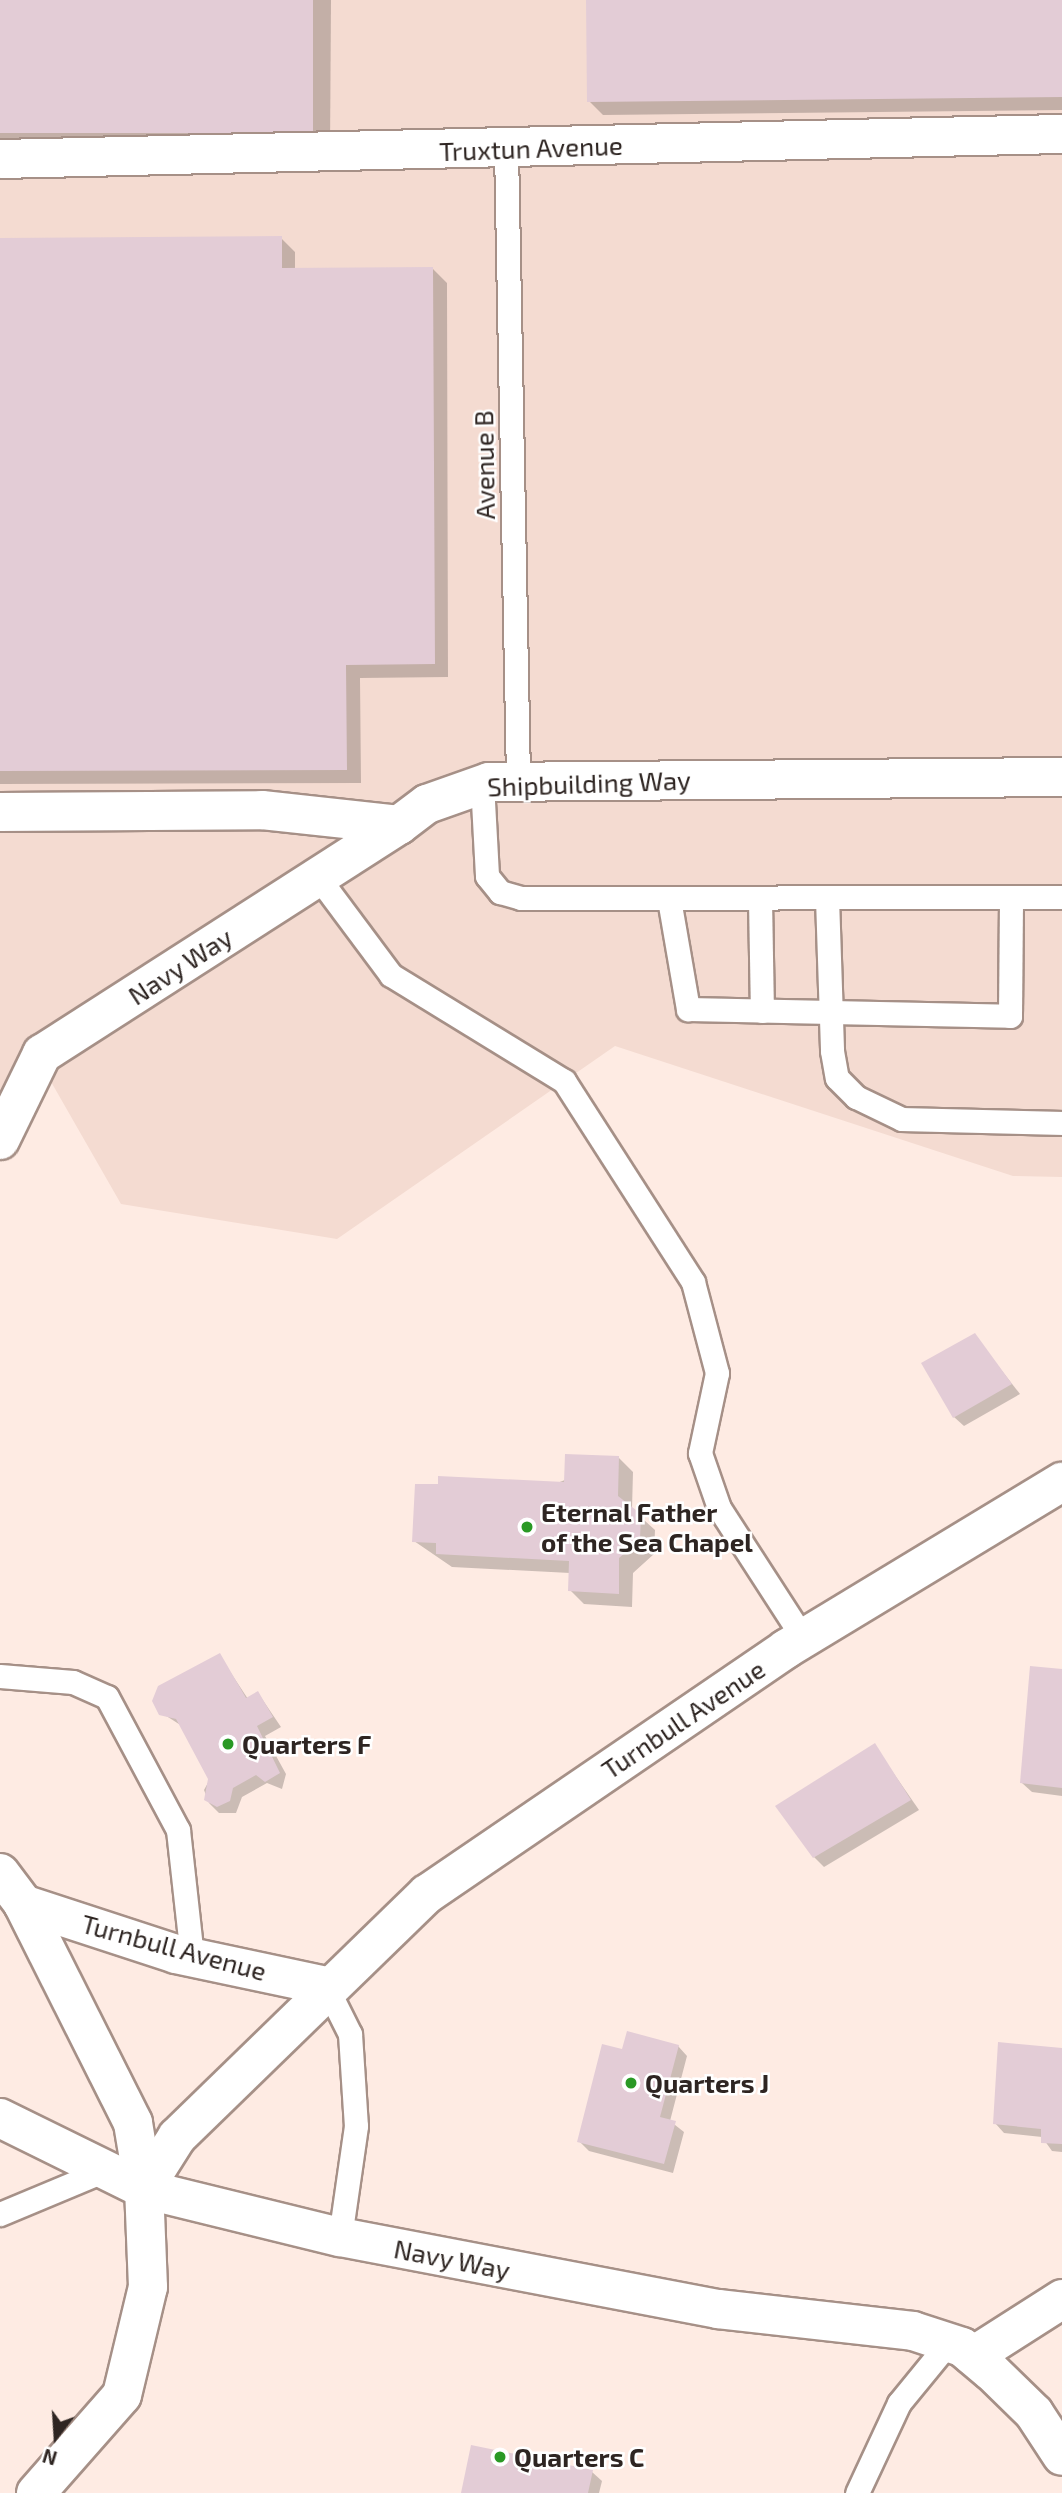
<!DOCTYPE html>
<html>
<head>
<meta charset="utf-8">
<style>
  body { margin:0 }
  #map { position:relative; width:1062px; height:2493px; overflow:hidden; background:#feebe3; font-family:"Exo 2",sans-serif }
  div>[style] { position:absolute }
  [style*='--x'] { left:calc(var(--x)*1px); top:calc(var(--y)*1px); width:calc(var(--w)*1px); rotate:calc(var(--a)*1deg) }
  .built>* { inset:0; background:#f4dbd1 }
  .shadow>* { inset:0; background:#0003 }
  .building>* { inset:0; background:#e3ccd6 }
  .roads { filter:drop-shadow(2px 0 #a69087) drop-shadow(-2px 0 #a69087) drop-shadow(0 2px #a69087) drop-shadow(0 -2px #a69087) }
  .service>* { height:23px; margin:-11.5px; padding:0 11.5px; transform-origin:11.5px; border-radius:11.5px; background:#fff }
  .minor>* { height:38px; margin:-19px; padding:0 19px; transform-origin:19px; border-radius:19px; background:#fff }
  .dots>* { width:19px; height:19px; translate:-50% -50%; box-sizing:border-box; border:4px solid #fff; border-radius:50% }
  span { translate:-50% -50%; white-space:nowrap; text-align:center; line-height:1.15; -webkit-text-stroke:5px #fff; paint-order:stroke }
  .street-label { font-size:26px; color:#2e2522 }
  .poi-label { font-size:26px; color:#2e2522; font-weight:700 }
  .left { translate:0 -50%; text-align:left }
  .north { position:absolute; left:21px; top:2402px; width:70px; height:70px; -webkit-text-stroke:5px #fff; paint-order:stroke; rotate:197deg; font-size:19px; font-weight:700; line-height:28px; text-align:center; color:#2e2522 }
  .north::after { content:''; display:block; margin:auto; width:24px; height:32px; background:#2e2522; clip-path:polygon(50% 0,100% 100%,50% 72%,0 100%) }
</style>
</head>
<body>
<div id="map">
  <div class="built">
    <i style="clip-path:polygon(0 0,1062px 0,1062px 1177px,1013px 1176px,615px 1046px,337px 1239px,121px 1204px,50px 1080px,0 1106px)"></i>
  </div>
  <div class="shadow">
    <i style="clip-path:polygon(0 0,331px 0,330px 151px,0 150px)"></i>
    <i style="clip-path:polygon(587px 0,1062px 0,1062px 110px,603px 115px,589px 101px)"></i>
    <i style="clip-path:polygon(281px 238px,295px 252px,295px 270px,433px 269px,447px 283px,448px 677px,360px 678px,361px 783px,0 784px,0 240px)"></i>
    <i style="clip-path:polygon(974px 1335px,1020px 1394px,964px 1426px,954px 1417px)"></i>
    <i style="clip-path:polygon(619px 1458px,633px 1472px,632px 1509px,655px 1530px,654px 1554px,633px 1573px,632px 1607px,584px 1604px,570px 1590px,570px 1573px,452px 1567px,414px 1541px)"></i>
    <i style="clip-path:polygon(219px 1655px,248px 1699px,258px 1693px,281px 1727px,265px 1736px,286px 1774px,282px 1789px,267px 1783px,242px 1797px,236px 1813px,219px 1813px,209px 1803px,204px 1790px,210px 1779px,182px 1726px,157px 1710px)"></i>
    <i style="clip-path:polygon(1062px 1671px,1062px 1796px,1032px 1792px,1022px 1783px)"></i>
    <i style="clip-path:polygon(874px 1745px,919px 1810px,824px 1867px,814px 1857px)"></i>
    <i style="clip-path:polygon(678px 2046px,687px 2056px,670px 2121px,684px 2132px,673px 2173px,589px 2151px,579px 2141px,623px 2051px)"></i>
    <i style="clip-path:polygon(1062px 2049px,1062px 2152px,1052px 2151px,1042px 2137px,1004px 2133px,995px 2123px)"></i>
    <i style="clip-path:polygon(592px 2472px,602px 2481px,599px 2493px,463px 2493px)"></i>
  </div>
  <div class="building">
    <i style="clip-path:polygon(0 0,313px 0,313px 133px,0 133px)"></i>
    <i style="clip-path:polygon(586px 0,1062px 0,1062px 97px,587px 102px)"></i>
    <i style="clip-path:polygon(282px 236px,282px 268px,433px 267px,435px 664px,346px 665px,347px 770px,0 771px,0 238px)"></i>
    <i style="clip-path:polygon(975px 1333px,1012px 1384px,953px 1418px,921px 1363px)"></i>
    <i style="clip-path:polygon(565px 1454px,619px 1456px,618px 1496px,641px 1514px,640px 1540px,619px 1558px,619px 1594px,568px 1591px,569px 1561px,436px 1554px,436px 1543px,412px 1542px,415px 1484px,438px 1484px,438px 1476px,564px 1482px)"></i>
    <i style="clip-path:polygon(220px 1653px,246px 1698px,258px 1691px,273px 1717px,257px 1726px,280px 1773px,265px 1782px,256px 1775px,233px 1788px,230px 1801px,217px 1807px,204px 1800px,208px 1779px,176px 1719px,159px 1715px,152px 1701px,158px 1686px)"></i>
    <i style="clip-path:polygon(1030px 1666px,1062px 1669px,1062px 1788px,1020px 1783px)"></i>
    <i style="clip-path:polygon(875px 1743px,911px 1800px,813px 1858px,775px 1806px)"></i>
    <i style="clip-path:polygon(627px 2031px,679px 2045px,660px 2117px,676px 2121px,664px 2164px,577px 2142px,602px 2044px,622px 2049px)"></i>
    <i style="clip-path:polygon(998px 2042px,1062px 2048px,1062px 2144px,1041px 2143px,1041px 2129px,993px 2124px)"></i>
    <i style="clip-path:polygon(471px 2445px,593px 2470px,588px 2493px,461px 2493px)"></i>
  </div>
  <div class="roads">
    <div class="service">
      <i style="--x:506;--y:148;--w:633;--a:88.91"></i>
      <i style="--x:482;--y:783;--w:93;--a:86.9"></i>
      <i style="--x:487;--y:876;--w:21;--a:51"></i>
      <i style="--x:500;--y:892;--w:22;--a:16"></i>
      <i style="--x:521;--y:898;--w:541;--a:-0.11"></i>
      <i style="--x:318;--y:877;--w:122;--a:53.3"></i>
      <i style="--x:391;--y:975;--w:203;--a:31.5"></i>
      <i style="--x:564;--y:1081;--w:239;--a:57.3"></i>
      <i style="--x:693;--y:1282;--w:94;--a:75.2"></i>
      <i style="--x:717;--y:1373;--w:82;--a:102"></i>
      <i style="--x:700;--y:1453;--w:58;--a:70.9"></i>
      <i style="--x:719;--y:1508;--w:155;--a:57.1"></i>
      <i style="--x:827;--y:898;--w:153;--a:88.1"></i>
      <i style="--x:832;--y:1051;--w:27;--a:80"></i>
      <i style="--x:837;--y:1078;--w:27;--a:45"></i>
      <i style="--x:856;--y:1097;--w:51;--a:25.6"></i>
      <i style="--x:902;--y:1119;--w:160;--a:1.4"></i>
      <i style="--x:669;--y:899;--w:112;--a:80.2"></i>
      <i style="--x:688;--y:1009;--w:322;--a:1.2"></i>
      <i style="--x:1010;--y:1016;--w:119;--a:-89.5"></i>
      <i style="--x:760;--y:899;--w:112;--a:89"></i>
      <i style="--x:0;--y:1676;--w:73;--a:4.7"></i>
      <i style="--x:73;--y:1682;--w:37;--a:24"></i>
      <i style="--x:107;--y:1697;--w:151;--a:61.9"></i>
      <i style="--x:178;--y:1830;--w:128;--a:83.7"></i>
      <i style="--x:326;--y:1986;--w:54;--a:63.4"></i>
      <i style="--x:350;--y:2034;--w:92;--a:86.3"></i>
      <i style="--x:356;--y:2126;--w:112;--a:98.2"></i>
      <i style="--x:0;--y:2214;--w:114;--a:-22.7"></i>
      <i style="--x:857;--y:2493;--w:99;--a:-65"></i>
      <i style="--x:899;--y:2403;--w:79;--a:-50.7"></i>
    </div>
    <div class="minor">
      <i style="--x:0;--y:159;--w:1062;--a:-1.35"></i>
      <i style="--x:0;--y:812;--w:262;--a:-0.4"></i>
      <i style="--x:262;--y:810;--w:138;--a:6.2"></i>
      <i style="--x:399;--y:825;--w:35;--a:-37"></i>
      <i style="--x:427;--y:804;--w:66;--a:-19.5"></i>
      <i style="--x:489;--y:782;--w:573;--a:-0.5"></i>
      <i style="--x:0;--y:1140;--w:96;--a:-64"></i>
      <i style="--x:42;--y:1054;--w:424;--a:-32.7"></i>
      <i style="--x:0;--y:1873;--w:39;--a:53"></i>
      <i style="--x:23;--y:1904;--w:245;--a:63.3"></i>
      <i style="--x:133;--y:2123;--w:67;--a:80.5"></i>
      <i style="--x:144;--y:2189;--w:202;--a:13.8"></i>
      <i style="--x:340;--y:2237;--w:385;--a:10.8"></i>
      <i style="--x:718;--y:2309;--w:196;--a:6.4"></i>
      <i style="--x:913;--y:2331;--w:52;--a:18.1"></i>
      <i style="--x:962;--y:2347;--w:38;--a:40"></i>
      <i style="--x:991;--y:2371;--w:60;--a:44.3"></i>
      <i style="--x:1034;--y:2413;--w:51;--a:56.9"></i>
      <i style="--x:23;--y:1904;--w:161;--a:18.1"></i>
      <i style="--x:176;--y:1954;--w:153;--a:12"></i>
      <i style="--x:0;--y:2118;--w:161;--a:26.2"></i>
      <i style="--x:144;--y:2189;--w:62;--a:-57.6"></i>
      <i style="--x:177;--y:2137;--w:349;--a:-44.2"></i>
      <i style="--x:427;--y:1894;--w:435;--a:-34.3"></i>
      <i style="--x:786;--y:1649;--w:323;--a:-31.2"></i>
      <i style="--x:973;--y:2356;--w:106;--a:-32.6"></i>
      <i style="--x:36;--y:2493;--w:130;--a:-48.7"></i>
      <i style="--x:122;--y:2395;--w:111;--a:-76.5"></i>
      <i style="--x:148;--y:2287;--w:98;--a:-92.3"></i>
    </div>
  </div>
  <div class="dots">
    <i style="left:527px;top:1527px;background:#2a9925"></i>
    <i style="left:228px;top:1744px;background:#2a9925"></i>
    <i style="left:631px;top:2083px;background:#2a9925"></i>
    <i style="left:500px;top:2457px;background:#2a9925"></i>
  </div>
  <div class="street-label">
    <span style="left:531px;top:148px;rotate:-2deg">Truxtun Avenue</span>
    <span style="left:484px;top:465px;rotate:-91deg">Avenue B</span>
    <span style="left:589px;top:783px;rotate:-2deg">Shipbuilding Way</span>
    <span style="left:180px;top:966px;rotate:-33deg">Navy Way</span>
    <span style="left:683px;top:1719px;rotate:-34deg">Turnbull Avenue</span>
    <span style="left:174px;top:1947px;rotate:15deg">Turnbull Avenue</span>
    <span style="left:452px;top:2259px;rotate:11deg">Navy Way</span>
  </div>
  <div class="poi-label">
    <span class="left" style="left:541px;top:1527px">Eternal Father<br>of the Sea Chapel</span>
    <span class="left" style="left:242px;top:1744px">Quarters F</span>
    <span class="left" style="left:645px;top:2083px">Quarters J</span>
    <span class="left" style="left:514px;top:2457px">Quarters C</span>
  </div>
  <div class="north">N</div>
</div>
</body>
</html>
